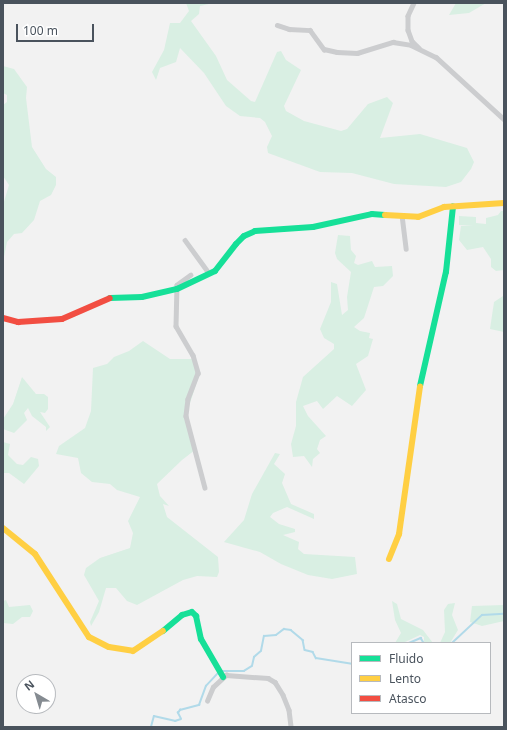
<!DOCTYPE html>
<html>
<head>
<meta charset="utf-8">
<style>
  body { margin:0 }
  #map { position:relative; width:507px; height:730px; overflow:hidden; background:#f2f2f2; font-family:"Noto Sans",sans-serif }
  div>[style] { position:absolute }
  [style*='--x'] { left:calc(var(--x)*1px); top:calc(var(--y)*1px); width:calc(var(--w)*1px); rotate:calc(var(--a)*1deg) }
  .green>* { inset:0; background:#d9efe3 }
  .stream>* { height:1.5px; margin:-0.75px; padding:0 0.75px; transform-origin:0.75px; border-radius:0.75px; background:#b1dae9 }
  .street>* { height:4.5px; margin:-2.25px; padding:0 2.25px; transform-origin:2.25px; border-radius:2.25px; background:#cccdcf }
  .fast>* { height:6px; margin:-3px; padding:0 3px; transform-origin:3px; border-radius:3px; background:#16e098 }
  .slow>* { height:6px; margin:-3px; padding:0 3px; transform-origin:3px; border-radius:3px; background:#ffcf43 }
  .jam>* { height:6px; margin:-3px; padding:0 3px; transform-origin:3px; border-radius:3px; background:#f24e42 }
  span { translate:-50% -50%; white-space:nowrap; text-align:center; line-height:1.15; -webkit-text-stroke:3px #fff; paint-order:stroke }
  .frame { position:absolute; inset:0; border:4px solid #4a535d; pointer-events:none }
  .legend { position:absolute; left:351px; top:642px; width:140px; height:72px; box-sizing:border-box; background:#fff; border:1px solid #b7babe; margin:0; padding:5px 7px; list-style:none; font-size:12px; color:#4a535d }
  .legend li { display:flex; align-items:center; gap:8px; height:20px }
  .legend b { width:20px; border:1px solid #b7babe }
  .north { position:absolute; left:16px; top:674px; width:40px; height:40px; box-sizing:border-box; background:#fff; border:1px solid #b7babe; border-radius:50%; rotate:322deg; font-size:11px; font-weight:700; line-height:16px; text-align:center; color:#4a535d }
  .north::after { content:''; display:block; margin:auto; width:14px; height:18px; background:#858b91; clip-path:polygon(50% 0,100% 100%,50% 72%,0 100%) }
  .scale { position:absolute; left:16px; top:24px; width:78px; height:18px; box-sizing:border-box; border:2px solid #4a535d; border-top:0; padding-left:5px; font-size:12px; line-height:14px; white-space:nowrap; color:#4a535d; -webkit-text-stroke:3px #fff; paint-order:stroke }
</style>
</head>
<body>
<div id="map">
  <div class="green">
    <i style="clip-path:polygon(186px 3px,213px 3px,200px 6px,199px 14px,191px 21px,216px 56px,227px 80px,251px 101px,255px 102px,277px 52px,281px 51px,286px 60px,301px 70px,284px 106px,286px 111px,304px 121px,341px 131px,347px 129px,368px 104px,387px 97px,393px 103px,380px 138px,420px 134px,467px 148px,474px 162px,471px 169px,461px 182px,446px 187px,394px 184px,352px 173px,320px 172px,268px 153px,267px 147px,272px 136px,265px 122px,260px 118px,240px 116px,226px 106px,204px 73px,180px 48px,176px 62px,160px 68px,156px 80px,152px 72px,164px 50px,170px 23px,180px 23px,189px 11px)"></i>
    <i style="clip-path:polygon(456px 3px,486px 3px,469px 13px,449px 15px)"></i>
    <i style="clip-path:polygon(3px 66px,14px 69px,27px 87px,26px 98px,32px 147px,46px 169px,56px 177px,56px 185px,51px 195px,40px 201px,34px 220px,22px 233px,14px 234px,7px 242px,3px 262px,3px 205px,9px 185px,3px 176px,3px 105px,7px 102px,7px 95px,3px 93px)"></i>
    <i style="clip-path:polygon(501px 211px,504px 211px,504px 270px,496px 271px,491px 267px,491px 259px,483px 247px,467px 250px,459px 240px,461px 226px,473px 226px,459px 225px,459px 216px,476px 217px,476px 227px,476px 223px,486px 224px,486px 218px,498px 215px)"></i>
    <i style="clip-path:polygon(338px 235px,350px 236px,351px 250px,356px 256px,354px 263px,358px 265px,372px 261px,375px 267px,392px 266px,393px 276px,383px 286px,374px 287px,364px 318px,354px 327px,360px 331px,370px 333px,369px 338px,373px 339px,368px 356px,356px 364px,366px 390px,352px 406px,337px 396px,323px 409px,317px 401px,303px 406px,308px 416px,326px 436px,320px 440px,317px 449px,320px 453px,313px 459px,312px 467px,304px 456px,293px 457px,291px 444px,296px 426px,296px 402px,303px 377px,334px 349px,334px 344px,324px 338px,320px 329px,331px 302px,331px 282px,337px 284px,342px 315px,348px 310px,347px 297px,351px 272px,337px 259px,335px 253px)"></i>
    <i style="clip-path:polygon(503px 296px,504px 297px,504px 332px,490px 329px,494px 302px)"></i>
    <i style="clip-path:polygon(143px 341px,170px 359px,195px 359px,200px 373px,187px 412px,195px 450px,182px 460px,157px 484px,160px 496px,169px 506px,163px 504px,167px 517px,218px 557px,219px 572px,217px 577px,197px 576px,183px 580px,137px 605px,127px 601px,116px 588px,106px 588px,99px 612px,91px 626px,90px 622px,99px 601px,84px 575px,86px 568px,100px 558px,130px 548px,133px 533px,128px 521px,140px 497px,117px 490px,110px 484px,92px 482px,81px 473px,78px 458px,56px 454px,59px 446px,85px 428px,91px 411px,93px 368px,107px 364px,114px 357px,129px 351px)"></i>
    <i style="clip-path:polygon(22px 377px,36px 394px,44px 394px,48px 397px,48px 409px,45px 413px,40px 412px,50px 427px,46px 431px,46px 427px,32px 416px,28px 408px,24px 413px,27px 420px,14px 433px,3px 429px,3px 419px,13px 404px)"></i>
    <i style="clip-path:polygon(3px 442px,10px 444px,8px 455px,17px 464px,23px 465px,31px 457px,38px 459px,39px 466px,24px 484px,9px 473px,3px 473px)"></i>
    <i style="clip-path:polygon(275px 453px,280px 454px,274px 464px,285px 474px,282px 483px,291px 504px,314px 514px,314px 519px,287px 507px,273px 513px,270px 517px,279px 524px,295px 529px,295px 532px,283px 535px,299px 542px,298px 549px,304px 554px,355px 557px,357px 574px,332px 579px,308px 575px,281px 564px,260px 552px,224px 542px,244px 520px,252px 494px)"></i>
    <i style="clip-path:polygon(6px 600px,9px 607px,30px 605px,33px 611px,30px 617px,22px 617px,13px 624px,3px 623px,3px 601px)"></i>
    <i style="clip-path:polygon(392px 601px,397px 604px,401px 619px,423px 630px,433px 643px,424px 643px,424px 637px,420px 635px,403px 643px,395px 643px,401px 633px,395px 620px)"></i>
    <i style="clip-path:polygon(455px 603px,452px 615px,458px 630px,450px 643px,440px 643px,445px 632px,444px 610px,448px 604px)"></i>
    <i style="clip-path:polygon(504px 605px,504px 621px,482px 626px,470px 622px,472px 606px)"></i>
  </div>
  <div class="stream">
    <i style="--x:409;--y:643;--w:13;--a:-23"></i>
    <i style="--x:421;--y:638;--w:6;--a:59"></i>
    <i style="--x:452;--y:643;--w:41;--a:-43"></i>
    <i style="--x:482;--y:615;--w:22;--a:-3"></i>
    <i style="--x:223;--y:671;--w:21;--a:0"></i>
    <i style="--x:244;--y:671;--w:9;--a:-32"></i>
    <i style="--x:252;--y:666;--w:9;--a:-77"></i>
    <i style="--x:254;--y:657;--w:9;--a:-41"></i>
    <i style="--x:261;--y:651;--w:15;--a:-79"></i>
    <i style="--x:264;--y:636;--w:12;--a:-5"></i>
    <i style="--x:276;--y:635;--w:10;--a:-37"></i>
    <i style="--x:284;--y:629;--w:7;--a:8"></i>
    <i style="--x:291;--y:630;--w:16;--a:40"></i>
    <i style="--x:303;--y:640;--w:10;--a:79"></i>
    <i style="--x:305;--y:650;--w:8;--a:14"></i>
    <i style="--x:313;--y:652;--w:7;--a:63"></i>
    <i style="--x:316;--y:658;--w:36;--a:9"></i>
    <i style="--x:151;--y:727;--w:11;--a:-75"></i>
    <i style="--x:154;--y:716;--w:22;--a:13"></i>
    <i style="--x:175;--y:721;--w:6;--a:-18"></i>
    <i style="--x:181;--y:719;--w:7;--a:-117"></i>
    <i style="--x:178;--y:713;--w:4;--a:-56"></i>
    <i style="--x:180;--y:710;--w:20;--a:-15"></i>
    <i style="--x:199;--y:705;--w:20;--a:-70"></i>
    <i style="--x:206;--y:686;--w:19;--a:-47"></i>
  </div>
  <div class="street">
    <i style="--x:414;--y:3;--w:14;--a:115"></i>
    <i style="--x:408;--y:16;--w:14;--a:90"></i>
    <i style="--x:408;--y:30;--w:12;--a:70"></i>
    <i style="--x:412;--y:41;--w:10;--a:45"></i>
    <i style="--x:277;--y:25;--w:13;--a:18"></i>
    <i style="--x:289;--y:29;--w:21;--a:3"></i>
    <i style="--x:310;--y:30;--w:24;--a:54"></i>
    <i style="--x:324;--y:49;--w:13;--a:13"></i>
    <i style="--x:337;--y:52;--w:20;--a:3"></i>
    <i style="--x:357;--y:53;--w:38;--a:-17"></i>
    <i style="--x:393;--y:42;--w:18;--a:9"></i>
    <i style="--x:411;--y:45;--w:28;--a:26"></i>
    <i style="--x:436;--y:57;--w:92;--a:42.4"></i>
    <i style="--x:402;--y:215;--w:34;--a:83"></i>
    <i style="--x:185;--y:240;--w:37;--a:54"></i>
    <i style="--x:191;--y:275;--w:17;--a:144"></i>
    <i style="--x:177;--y:285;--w:41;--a:91.4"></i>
    <i style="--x:176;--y:326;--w:34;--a:60"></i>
    <i style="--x:193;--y:355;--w:19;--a:74"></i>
    <i style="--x:198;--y:373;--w:28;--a:111"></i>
    <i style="--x:188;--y:399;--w:17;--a:97"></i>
    <i style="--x:186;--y:416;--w:74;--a:75.2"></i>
    <i style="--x:207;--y:701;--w:15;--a:-67"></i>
    <i style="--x:213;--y:687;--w:18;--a:-43"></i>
    <i style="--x:226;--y:675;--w:42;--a:4.1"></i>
    <i style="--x:268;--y:678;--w:8;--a:30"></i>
    <i style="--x:275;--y:682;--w:15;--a:58"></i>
    <i style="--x:283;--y:695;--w:16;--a:68"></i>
    <i style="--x:289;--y:710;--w:17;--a:83"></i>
  </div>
  <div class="fast">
    <i style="--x:110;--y:298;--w:32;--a:-2"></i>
    <i style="--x:142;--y:297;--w:36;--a:-13"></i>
    <i style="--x:177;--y:289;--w:42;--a:-25.3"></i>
    <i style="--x:215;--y:271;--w:34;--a:-52"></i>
    <i style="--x:236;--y:244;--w:11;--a:-45"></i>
    <i style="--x:244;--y:236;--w:12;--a:-24"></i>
    <i style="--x:255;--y:231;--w:58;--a:-3.9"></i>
    <i style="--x:313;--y:227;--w:60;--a:-12.4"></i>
    <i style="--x:372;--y:214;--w:13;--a:4"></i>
    <i style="--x:420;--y:386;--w:117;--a:-77.2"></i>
    <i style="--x:446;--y:272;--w:66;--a:-83.9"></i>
    <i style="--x:163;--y:631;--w:25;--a:-40"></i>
    <i style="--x:182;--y:615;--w:10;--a:-17"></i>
    <i style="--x:192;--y:612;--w:6;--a:45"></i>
    <i style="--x:196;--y:616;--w:24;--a:78"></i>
    <i style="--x:201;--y:639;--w:44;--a:59.9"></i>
  </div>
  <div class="slow">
    <i style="--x:385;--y:215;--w:33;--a:3"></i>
    <i style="--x:418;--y:217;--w:28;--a:-21"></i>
    <i style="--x:444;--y:207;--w:60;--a:-3.8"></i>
    <i style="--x:3;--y:528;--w:41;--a:39.1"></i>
    <i style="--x:35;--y:554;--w:99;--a:57"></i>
    <i style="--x:89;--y:637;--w:22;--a:27"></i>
    <i style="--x:109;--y:647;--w:24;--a:9"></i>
    <i style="--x:133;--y:651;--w:36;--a:-34"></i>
    <i style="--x:389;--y:559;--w:27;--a:-68"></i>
    <i style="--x:399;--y:534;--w:149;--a:-81.9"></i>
  </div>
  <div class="jam">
    <i style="--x:3;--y:318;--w:16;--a:15"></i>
    <i style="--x:18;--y:322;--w:44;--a:-3.9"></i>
    <i style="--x:62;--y:319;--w:52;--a:-23.6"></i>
  </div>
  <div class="frame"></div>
  <ul class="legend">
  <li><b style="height:5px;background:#16e098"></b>Fluido</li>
  <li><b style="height:5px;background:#ffcf43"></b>Lento</li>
  <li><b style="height:5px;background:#f24e42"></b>Atasco</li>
  </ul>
  <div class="north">N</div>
  <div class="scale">100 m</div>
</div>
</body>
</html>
